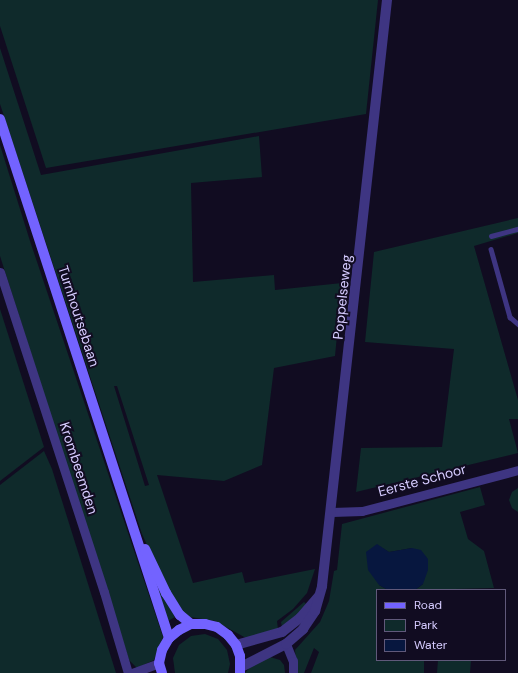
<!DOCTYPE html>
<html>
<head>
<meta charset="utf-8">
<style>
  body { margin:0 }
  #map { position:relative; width:518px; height:673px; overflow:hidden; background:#110c21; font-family:"DM Sans",sans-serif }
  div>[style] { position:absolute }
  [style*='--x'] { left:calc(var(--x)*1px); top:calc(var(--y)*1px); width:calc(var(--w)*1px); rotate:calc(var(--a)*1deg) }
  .green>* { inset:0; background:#0f2a2b }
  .water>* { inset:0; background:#07173f }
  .service>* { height:4.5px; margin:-2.25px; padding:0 2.25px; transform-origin:2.25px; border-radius:2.25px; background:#3e3582 }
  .minor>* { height:9px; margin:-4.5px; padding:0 4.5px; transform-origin:4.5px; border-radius:4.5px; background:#3e3582 }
  .tertiary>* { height:10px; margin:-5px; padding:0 5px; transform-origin:5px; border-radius:5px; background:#3e3582 }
  .secondary>* { height:10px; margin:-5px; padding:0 5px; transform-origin:5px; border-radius:5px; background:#7363ff }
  span { translate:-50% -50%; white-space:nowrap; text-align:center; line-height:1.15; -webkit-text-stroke:4px #110c21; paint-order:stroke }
  .street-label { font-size:14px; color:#d6ccff }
  .legend { position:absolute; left:376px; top:589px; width:130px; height:72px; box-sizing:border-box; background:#110c21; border:1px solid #60597a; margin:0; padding:5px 7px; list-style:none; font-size:12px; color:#d6ccff }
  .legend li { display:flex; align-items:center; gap:8px; height:20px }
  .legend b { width:20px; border:1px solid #60597a }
</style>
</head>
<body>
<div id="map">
  <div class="green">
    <i style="clip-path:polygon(0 0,378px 0,366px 114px,46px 168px,0 26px)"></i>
    <i style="clip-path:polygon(evenodd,0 48px,41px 175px,259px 136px,262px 177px,191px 183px,193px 282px,274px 275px,275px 290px,342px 283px,335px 356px,274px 368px,262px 465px,224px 481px,157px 475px,193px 583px,242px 572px,245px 583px,315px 569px,307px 593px,293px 609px,277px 621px,278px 629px,246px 638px,215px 621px,190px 617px,181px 611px,159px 571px,142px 534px,0 104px,0 48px,114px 386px,117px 386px,149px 485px,145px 486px,114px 386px)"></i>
    <i style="clip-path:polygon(0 145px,30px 241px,163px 637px,154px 660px,137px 668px,129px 660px,0 256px)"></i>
    <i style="clip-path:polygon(518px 218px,518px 233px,474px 246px,518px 400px,518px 419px,509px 419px,518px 453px,356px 492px,361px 448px,442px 447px,454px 349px,365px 342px,374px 252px)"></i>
    <i style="clip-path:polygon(0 309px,44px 447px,0 481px)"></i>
    <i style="clip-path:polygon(44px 451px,52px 469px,116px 673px,0 673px,0 485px)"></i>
    <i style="clip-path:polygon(480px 487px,485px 505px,460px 512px,468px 539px,484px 551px,494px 588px,415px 590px,423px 584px,412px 548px,389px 552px,377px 545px,379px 585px,388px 590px,377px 590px,377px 660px,424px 660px,424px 673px,311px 673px,319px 652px,314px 648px,304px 673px,297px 673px,295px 650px,320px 622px,329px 601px,334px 571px,337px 570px,342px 524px)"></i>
    <i style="clip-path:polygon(518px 488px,518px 512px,512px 508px,509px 500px,512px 492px)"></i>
    <i style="clip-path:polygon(157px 587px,175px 617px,168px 621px)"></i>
    <i style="clip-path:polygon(304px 602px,306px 604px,302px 610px,282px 627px,281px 622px)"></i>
    <i style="clip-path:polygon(205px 634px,218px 639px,227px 650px,230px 664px,228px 673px,175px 673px,173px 658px,179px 645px,191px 636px)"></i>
    <i style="clip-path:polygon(270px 657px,280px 660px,284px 665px,285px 673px,245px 673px,250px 667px)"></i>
    <i style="clip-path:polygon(438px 660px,471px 660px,470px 673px,437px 673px)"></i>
  </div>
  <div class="water">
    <i style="clip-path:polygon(377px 544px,389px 552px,412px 548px,421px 550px,428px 559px,428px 570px,423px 584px,415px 590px,388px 590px,379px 585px,368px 570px,366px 552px)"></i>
  </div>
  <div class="service">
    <i style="--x:491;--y:236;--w:28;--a:-15"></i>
    <i style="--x:491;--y:249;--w:71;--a:74.4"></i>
    <i style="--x:510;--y:317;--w:11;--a:41"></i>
  </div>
  <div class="minor">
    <i style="--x:0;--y:272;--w:336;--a:72"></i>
    <i style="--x:104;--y:592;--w:84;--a:73.5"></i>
    <i style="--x:332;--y:512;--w:30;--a:-2"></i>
    <i style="--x:362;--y:511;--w:161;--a:-14.7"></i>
    <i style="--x:286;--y:644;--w:18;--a:68"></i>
    <i style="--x:293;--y:661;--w:12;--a:90"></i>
    <i style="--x:132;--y:673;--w:29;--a:-20"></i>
  </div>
  <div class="tertiary">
    <i style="--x:236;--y:645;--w:48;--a:-15.8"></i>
    <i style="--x:282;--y:632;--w:23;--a:-38"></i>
    <i style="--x:300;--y:618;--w:28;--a:-49"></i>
    <i style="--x:241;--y:667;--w:51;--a:-27.1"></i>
    <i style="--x:286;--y:644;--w:23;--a:-41"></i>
    <i style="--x:303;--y:629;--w:22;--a:-56"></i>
    <i style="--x:315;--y:611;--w:26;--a:-74"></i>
    <i style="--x:322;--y:586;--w:590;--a:-83.67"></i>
  </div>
  <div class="secondary">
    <i style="--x:0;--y:119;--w:546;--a:71.96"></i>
    <i style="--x:145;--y:549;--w:49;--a:64.5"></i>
    <i style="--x:166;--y:593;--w:26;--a:58"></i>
    <i style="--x:180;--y:615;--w:14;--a:39"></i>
    <i style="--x:162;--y:673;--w:10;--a:-107"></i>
    <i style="--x:159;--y:663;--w:13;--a:-77"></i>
    <i style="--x:162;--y:650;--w:14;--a:-60"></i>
    <i style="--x:169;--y:638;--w:13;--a:-39"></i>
    <i style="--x:179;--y:630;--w:13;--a:-27"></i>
    <i style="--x:191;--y:624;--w:14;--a:0"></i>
    <i style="--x:205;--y:624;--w:12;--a:14"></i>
    <i style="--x:217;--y:627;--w:14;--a:36"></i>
    <i style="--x:228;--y:635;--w:13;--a:51"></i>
    <i style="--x:236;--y:645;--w:12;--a:70"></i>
    <i style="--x:240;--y:656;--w:17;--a:90"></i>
  </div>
  <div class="street-label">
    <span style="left:342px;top:297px;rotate:-84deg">Poppelseweg</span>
    <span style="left:79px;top:316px;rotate:72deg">Turnhoutsebaan</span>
    <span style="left:79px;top:468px;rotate:72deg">Krombeemden</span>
    <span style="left:422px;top:480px;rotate:-15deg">Eerste Schoor</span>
  </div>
  <ul class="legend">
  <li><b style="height:5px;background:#7363ff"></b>Road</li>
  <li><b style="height:11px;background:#0f2a2b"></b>Park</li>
  <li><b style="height:11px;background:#07173f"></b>Water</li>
  </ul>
</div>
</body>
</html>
